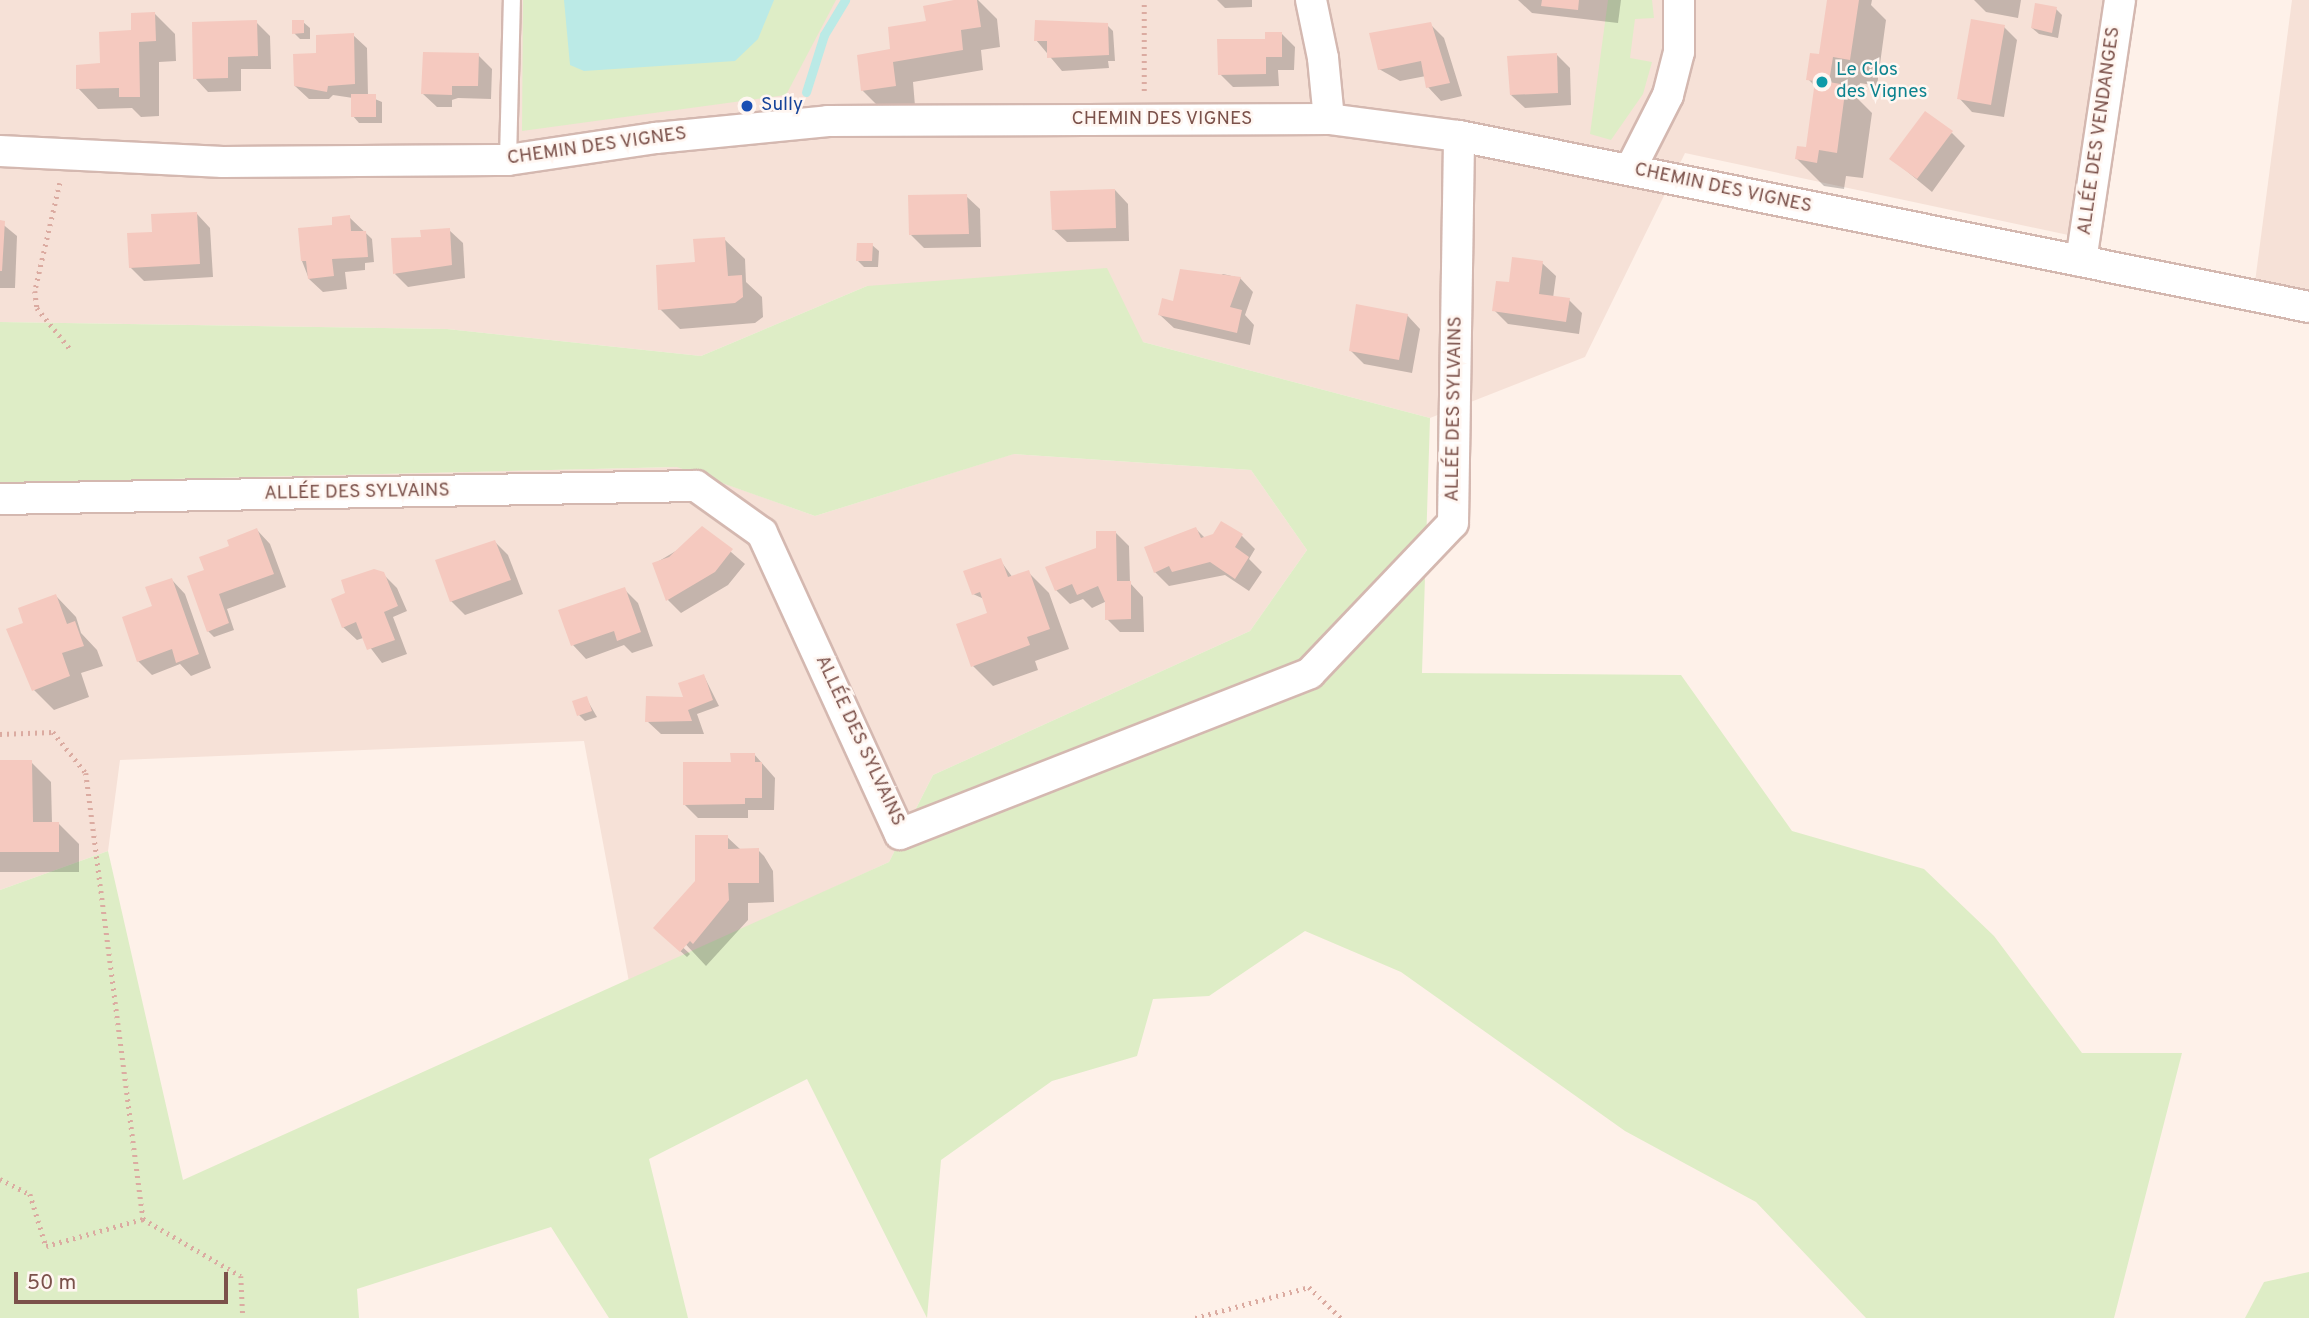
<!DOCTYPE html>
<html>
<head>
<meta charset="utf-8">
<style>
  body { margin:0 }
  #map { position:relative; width:2309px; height:1318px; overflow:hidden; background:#fef1e9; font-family:Overpass,sans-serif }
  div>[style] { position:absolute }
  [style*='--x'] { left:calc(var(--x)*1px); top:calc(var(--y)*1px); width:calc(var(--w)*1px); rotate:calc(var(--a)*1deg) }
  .residential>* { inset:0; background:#f6e1d7 }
  .green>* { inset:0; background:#deedc6 }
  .water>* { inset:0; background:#bbeae6 }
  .shadow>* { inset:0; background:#0003 }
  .stream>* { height:9px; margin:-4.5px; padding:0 4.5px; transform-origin:4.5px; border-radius:4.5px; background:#bbeae6 }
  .building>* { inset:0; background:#f5c9bf }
  .path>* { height:4.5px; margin-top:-2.25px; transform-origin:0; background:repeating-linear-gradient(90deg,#dbaba1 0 2px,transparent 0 7px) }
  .roads { filter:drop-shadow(2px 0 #d4b8b0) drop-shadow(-2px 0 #d4b8b0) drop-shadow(0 2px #d4b8b0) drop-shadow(0 -2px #d4b8b0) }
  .service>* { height:16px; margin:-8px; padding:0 8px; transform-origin:8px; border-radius:8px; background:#fff }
  .minor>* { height:30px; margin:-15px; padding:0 15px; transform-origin:15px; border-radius:15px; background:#fff }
  .dots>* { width:19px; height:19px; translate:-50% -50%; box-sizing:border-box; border:4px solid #fff6f1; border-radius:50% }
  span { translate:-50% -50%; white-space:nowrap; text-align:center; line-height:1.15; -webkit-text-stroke:5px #fff6f1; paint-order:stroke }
  .culture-label { font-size:19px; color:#0d838f }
  .left { translate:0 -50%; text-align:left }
  .transit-label { font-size:19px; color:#164399 }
  .street-label { font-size:19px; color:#7b514a }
  .scale { position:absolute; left:14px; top:1272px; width:214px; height:32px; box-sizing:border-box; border:4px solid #7b514a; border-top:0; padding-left:9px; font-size:21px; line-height:24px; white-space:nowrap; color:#7b514a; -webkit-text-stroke:5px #fff6f1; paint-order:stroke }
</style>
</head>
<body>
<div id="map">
  <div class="residential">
    <i style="clip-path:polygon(0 0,2105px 0,2073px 236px,1685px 153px,1585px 357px,1430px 418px,1143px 342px,867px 286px,701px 356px,447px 329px,0 322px)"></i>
    <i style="clip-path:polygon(2292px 0,2309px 0,2309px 295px,2255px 282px)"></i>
    <i style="clip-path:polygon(1013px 454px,1251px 470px,1307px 550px,1250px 631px,933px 775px,889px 862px,629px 982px,584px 741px,120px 760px,108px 851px,0 890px,0 483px,678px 467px,815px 516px)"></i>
  </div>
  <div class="green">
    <i style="clip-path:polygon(523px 0,836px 0,786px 95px,522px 131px)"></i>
    <i style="clip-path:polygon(1608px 0,1652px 0,1654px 18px,1635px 19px,1630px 58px,1652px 62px,1643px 94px,1611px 140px,1590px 134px)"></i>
    <i style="clip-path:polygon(1107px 268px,1143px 342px,1430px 418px,1422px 673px,1681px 675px,1792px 831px,1924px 869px,1994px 936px,2082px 1053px,2182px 1053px,2114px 1318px,1866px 1318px,1756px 1202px,1625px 1131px,1401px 972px,1305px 931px,1209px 996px,1153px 999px,1137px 1056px,1052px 1081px,941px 1160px,927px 1318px,807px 1079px,649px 1159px,688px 1318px,609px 1318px,551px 1227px,357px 1289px,359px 1318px,0 1318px,0 890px,108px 851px,183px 1180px,889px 862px,933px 775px,1250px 631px,1307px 550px,1251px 470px,1014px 454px,815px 516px,677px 467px,0 483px,0 322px,447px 329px,701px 356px,867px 286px)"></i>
    <i style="clip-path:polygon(2309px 1272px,2309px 1318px,2245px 1318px,2264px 1282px)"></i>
  </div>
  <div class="water">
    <i style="clip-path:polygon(564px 0,774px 0,758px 39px,735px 61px,584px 71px,570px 65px)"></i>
  </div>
  <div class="shadow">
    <i style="clip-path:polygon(965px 0,978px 0,997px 19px,1000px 47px,981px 50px,983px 70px,913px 82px,915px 106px,883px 111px,862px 90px,892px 50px)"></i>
    <i style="clip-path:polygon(1217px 0,1252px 0,1252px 7px,1225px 8px)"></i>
    <i style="clip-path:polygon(1518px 0,1621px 0,1618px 23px,1532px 13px)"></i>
    <i style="clip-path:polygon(1829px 0,1872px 0,1871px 5px,1886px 20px,1877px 86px,1860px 83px,1857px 98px,1872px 113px,1863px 178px,1846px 176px,1844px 189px,1824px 186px,1797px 159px,1807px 149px,1816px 87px,1808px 79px,1821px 56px)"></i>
    <i style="clip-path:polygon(1974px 0,2021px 0,2018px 18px,1986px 12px)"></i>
    <i style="clip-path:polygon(2056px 9px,2062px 15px,2058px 38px,2039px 34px,2032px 28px)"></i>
    <i style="clip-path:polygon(155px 14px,175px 34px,176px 61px,159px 62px,159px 116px,141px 117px,132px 108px,98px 109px,78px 88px)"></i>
    <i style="clip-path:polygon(256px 22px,270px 36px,271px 69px,241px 69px,241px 91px,208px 92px,195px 78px)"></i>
    <i style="clip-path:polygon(303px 22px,310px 28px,310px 39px,300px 39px,294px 33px)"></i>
    <i style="clip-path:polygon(1430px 24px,1444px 38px,1462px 96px,1441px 101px,1428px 87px,1426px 76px,1400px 81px,1379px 69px)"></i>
    <i style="clip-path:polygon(1107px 25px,1113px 31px,1115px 61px,1108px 61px,1109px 68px,1062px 71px,1036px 40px)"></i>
    <i style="clip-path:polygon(2004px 27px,2017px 40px,2004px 117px,1972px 112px,1959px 98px)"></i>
    <i style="clip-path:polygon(1282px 34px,1295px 47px,1294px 70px,1278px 70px,1279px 86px,1233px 87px,1220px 74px)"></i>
    <i style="clip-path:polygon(353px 35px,367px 48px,368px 96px,382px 102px,382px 123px,359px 123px,353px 116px,353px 98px,333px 95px,329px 99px,309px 99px,295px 86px,318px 55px)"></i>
    <i style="clip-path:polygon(478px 55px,492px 69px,491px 99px,458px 98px,452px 100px,452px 107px,437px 107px,423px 94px)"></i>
    <i style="clip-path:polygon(1557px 55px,1570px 68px,1571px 105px,1525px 108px,1511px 95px)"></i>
    <i style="clip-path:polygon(1952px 133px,1965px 146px,1932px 192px,1892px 159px)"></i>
    <i style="clip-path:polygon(1115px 190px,1128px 204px,1129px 241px,1067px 242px,1053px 229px)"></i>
    <i style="clip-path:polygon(966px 196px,980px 209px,981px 247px,924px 248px,911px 235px)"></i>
    <i style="clip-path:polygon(197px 214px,210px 228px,213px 277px,144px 281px,130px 267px,153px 234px)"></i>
    <i style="clip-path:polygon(349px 217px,372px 239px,374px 262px,365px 263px,365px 270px,345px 272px,347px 289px,323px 292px,309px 279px,302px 261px)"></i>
    <i style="clip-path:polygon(0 222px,17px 236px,15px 288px,0 288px)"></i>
    <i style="clip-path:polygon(449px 230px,463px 243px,465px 278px,408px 287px,395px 274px,422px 238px)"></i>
    <i style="clip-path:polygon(724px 239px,745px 259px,746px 282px,762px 297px,763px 317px,755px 323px,680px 329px,660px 309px,696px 263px)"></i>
    <i style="clip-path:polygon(872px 245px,879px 251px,878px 267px,864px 267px,858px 261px)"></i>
    <i style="clip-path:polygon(1542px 263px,1556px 276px,1553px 298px,1569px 300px,1582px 313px,1579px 334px,1508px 324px,1494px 310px)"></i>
    <i style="clip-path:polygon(1223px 274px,1240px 278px,1253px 292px,1245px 315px,1254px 325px,1250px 345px,1174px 328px,1160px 315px)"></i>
    <i style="clip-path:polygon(1407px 315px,1420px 329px,1412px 373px,1364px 364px,1350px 350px)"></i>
    <i style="clip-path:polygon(703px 528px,745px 564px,728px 585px,681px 613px,668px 600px,654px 564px,691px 542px)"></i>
    <i style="clip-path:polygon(1196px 529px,1205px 538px,1242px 536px,1255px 549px,1249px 559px,1262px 572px,1249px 591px,1225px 575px,1169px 586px,1155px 572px)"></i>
    <i style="clip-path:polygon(257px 530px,270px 544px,286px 587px,227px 609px,234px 630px,214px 637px,208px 631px,231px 547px)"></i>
    <i style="clip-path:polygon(1116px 533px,1129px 546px,1130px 583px,1143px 597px,1144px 632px,1120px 632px,1107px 619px,1107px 601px,1092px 608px,1083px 599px,1070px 604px,1056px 590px)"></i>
    <i style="clip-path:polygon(495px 542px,508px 555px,523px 594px,465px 615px,451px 601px)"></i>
    <i style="clip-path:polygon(1000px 560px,1013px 578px,1028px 572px,1049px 593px,1069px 649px,1035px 661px,1038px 670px,993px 686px,973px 666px,989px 614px,984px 599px,973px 594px)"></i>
    <i style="clip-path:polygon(383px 574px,397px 588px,407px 611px,393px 617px,407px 654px,382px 663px,363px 638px,357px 640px,343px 627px)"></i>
    <i style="clip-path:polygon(172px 580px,185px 594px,211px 668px,191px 676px,180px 664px,152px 675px,138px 661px)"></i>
    <i style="clip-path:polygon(624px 589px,638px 603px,653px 646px,632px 653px,624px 645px,586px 659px,573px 645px)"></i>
    <i style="clip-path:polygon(56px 596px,76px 617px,81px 633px,97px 650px,103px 666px,81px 673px,89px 697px,54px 710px,34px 690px,27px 623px)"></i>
    <i style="clip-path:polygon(704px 676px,719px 706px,697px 714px,704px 734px,661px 734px,647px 721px,685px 699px)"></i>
    <i style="clip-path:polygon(586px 698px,597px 717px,585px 721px,579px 715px)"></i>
    <i style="clip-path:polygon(754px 754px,775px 778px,774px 810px,748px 810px,748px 818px,698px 818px,684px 804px,732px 764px)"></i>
    <i style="clip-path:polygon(0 762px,31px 762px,51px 782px,52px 823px,58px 823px,79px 844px,79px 872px,0 872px)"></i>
    <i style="clip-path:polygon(727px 837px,741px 850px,758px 850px,764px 856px,773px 871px,774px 902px,748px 903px,748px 920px,706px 966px,679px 937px,676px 941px,690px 954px,687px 957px,661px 934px)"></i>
  </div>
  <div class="stream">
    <i style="--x:806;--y:92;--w:60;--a:-72.5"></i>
    <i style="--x:824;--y:35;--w:41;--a:-59"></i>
  </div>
  <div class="building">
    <i style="clip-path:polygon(954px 0,977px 0,981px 27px,961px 30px,963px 50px,893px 62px,896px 86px,861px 91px,857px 55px,890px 49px,888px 27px,926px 21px,923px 6px)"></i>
    <i style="clip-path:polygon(1542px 0,1579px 0,1578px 10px,1541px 6px)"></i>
    <i style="clip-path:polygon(1827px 0,1859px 0,1850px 60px,1833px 57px,1829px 82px,1846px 85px,1837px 153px,1819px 150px,1817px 163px,1795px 159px,1797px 146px,1806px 147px,1815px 81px,1806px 80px,1810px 53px,1819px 54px)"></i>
    <i style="clip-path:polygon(2035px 3px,2057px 7px,2052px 33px,2031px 28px)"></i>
    <i style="clip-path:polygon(155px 12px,156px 41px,139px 42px,140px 97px,119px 97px,119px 88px,76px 89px,76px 65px,100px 63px,99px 32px,131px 30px,131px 13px)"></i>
    <i style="clip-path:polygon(1971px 19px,2005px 25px,1991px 105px,1957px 99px)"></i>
    <i style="clip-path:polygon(257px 20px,258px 56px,228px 57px,228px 78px,193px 79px,192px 22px)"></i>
    <i style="clip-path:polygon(292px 20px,304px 20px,304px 33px,292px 34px)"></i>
    <i style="clip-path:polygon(1035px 20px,1108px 23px,1109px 55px,1047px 58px,1047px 41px,1034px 41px)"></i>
    <i style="clip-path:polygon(1431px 22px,1450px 83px,1426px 88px,1421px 61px,1378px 70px,1369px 33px)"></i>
    <i style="clip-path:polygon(1265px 32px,1282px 32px,1282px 57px,1266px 57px,1266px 74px,1218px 75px,1217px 39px,1265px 39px)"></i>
    <i style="clip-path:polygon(354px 33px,355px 84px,328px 86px,327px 92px,294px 86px,293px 54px,316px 53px,316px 35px)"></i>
    <i style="clip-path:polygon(423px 52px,479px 53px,478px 86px,452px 86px,452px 95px,421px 94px)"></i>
    <i style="clip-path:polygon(1557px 53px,1558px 93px,1510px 95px,1507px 56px)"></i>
    <i style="clip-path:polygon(351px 94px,376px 94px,376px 117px,351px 117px)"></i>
    <i style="clip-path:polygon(1925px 111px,1953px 131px,1917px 179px,1889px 159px)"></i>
    <i style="clip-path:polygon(1115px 189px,1116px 228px,1052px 230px,1050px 191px)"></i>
    <i style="clip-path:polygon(967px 194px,969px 234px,909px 235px,908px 195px)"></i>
    <i style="clip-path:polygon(197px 212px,200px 264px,129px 268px,127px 233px,152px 232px,151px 214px)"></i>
    <i style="clip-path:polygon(350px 215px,351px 231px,366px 231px,368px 257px,332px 259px,334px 276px,308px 279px,306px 261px,301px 261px,298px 228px,332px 225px,332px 217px)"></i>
    <i style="clip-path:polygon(0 220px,5px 221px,2px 271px,0 271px)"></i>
    <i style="clip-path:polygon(450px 228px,452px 265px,393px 274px,391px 238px,421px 237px,420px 230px)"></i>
    <i style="clip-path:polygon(725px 237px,728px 276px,742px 275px,743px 297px,735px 303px,658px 310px,656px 265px,695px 262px,693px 239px)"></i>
    <i style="clip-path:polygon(857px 243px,873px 243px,872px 261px,856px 261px)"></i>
    <i style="clip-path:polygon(1512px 257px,1543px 261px,1539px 294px,1570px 298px,1566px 322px,1492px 311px,1496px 281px,1509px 282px)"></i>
    <i style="clip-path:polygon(1180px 269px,1241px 277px,1230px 307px,1242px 310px,1237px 333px,1158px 315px,1162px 298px,1173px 301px)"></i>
    <i style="clip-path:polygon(1356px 304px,1408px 314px,1399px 360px,1349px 351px)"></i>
    <i style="clip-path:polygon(1221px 521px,1243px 534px,1235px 547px,1249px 557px,1235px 579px,1210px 562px,1172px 572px,1169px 566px,1154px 573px,1144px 547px,1196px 527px,1201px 538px,1213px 534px)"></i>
    <i style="clip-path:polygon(702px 526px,733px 549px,715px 572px,666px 601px,652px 563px,669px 557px)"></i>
    <i style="clip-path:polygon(257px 528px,274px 574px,219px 594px,229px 623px,207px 632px,187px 576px,204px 570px,199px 557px,229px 546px,227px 540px)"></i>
    <i style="clip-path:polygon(1096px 531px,1116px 531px,1117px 581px,1131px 581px,1131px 619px,1105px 620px,1105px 602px,1098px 586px,1077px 595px,1072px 584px,1055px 591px,1045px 567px,1096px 548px)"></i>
    <i style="clip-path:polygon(495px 540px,511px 580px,450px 602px,435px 560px)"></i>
    <i style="clip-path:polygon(1001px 558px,1008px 577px,1029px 570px,1050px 629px,1027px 637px,1030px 645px,971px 667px,956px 624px,987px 613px,980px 592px,972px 595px,963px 571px)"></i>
    <i style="clip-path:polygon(374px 569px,384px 572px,398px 606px,384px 612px,395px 640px,367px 650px,356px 622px,342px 628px,331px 599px,345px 593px,341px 580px)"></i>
    <i style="clip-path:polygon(172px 578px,199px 654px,176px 663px,172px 649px,137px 662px,122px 617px,152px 606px,145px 587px)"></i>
    <i style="clip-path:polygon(625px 587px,641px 632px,617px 641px,614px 631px,571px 646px,558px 610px)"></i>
    <i style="clip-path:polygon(56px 594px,67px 624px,75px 621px,84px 646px,62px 653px,70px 676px,32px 691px,6px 629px,23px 623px,18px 608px)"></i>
    <i style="clip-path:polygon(704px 674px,713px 700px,688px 710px,692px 721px,645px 722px,646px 696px,683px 697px,678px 683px)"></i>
    <i style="clip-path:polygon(587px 696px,592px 711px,577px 716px,572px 701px)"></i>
    <i style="clip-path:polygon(730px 753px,755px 753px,755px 762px,762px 762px,762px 798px,745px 798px,745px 804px,683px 805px,683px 762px,731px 762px)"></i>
    <i style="clip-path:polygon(0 760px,32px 760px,33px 822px,59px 822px,59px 852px,0 852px)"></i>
    <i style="clip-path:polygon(695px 835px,728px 835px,728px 849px,759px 848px,759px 883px,728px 883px,729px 900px,693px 944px,690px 941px,680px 952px,653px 928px,695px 881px)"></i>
  </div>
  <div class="path">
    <i style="--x:1144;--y:91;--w:91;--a:-90"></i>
    <i style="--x:60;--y:183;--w:111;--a:103"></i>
    <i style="--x:35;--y:291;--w:17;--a:83"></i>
    <i style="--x:37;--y:308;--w:54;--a:51"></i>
    <i style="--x:0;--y:734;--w:53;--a:-2.2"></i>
    <i style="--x:53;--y:732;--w:53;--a:51.2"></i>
    <i style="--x:86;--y:773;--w:450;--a:82.7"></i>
    <i style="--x:0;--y:1179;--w:34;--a:27"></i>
    <i style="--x:30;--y:1194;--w:54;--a:72.9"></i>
    <i style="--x:46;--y:1246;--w:101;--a:-15.6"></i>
    <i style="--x:143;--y:1219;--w:113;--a:30.2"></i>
    <i style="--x:241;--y:1276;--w:42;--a:87.3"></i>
    <i style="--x:1195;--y:1318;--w:118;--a:-15.2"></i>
    <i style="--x:1309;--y:1287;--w:45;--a:44.1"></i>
  </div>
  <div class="roads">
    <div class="service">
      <i style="--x:508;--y:160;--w:160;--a:-88.6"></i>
    </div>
    <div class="minor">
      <i style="--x:1311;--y:0;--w:59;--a:78.3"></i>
      <i style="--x:1323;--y:58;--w:61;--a:84.4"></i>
      <i style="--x:0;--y:151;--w:223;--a:2.8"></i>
      <i style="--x:223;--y:162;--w:285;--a:-0.4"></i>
      <i style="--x:508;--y:160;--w:150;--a:-8.5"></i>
      <i style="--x:656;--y:138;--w:173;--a:-5.6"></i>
      <i style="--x:828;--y:121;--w:501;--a:-0.23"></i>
      <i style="--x:1329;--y:119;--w:131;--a:7.5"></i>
      <i style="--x:1459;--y:136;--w:867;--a:11.37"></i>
      <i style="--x:1630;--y:170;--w:84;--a:-63.1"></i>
      <i style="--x:1668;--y:95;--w:44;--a:-75.7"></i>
      <i style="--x:1679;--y:52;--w:52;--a:-90"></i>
      <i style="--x:2081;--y:261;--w:264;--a:-81.5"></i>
      <i style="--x:0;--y:499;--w:696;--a:-1.07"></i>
      <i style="--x:696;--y:486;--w:81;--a:35.5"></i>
      <i style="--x:762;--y:533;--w:331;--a:65.4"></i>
      <i style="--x:900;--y:834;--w:440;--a:-21.4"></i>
      <i style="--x:1310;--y:673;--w:207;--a:-46.4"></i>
      <i style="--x:1453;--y:523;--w:387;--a:-89.1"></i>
    </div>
  </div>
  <div class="dots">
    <i style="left:1822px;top:82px;background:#0f9aa8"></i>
    <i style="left:747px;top:106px;background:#1a4fb4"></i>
  </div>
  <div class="culture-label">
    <span class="left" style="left:1836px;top:82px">Le Clos<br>des Vignes</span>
  </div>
  <div class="transit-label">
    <span class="left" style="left:761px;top:106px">Sully</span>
  </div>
  <div class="street-label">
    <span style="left:1162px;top:120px">CHEMIN DES VIGNES</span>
    <span style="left:2100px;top:131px;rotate:-82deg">ALLÉE DES VENDANGES</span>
    <span style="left:597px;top:147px;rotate:-8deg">CHEMIN DES VIGNES</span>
    <span style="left:1723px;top:189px;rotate:12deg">CHEMIN DES VIGNES</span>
    <span style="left:1455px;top:409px;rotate:-89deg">ALLÉE DES SYLVAINS</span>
    <span style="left:357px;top:493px;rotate:-1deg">ALLÉE DES SYLVAINS</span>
    <span style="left:859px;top:741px;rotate:65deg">ALLÉE DES SYLVAINS</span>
  </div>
  <div class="scale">50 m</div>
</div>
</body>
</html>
